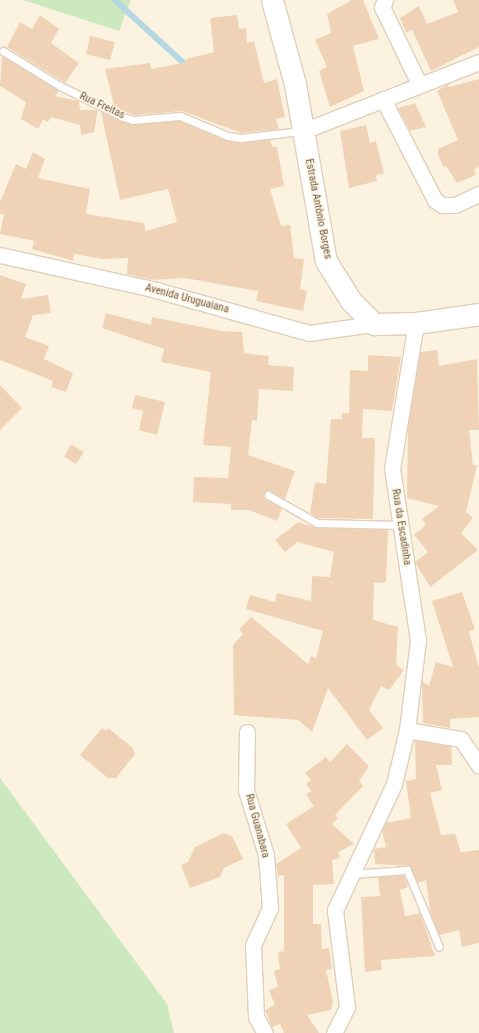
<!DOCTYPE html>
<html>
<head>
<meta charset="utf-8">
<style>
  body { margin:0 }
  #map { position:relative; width:479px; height:1033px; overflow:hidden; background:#fbf3df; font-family:"Roboto Condensed",sans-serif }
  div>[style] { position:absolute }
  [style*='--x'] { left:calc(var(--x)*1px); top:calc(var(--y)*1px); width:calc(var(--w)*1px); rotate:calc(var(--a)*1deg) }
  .green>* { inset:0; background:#cbe8be }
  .stream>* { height:5.5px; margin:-2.75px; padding:0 2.75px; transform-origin:2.75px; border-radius:2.75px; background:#b5d8e3 }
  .building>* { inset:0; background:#f0d3b7 }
  .roads { filter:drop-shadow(1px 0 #dfcfbb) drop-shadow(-1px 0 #dfcfbb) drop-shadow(0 1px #dfcfbb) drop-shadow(0 -1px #dfcfbb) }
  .lane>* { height:7px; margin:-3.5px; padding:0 3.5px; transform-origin:3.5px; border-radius:3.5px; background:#fff }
  .street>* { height:15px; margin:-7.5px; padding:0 7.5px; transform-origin:7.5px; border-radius:7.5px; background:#fff }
  .secondary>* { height:21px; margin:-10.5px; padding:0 10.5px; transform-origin:10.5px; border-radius:10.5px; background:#fff }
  span { translate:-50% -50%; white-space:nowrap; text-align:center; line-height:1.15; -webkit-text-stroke:3px #fff7e4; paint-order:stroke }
  .street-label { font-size:11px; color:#705a48 }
</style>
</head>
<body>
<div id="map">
  <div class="green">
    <i style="clip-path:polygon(23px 0,131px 0,119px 31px)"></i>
    <i style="clip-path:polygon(0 778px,167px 1004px,174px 1033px,0 1033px)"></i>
  </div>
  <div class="stream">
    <i style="--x:115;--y:0;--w:92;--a:42.4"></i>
  </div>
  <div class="building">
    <i style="clip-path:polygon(352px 0,363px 0,379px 39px,353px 46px,364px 91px,330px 107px,319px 71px,327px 67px,315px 40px,331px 33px,327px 14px)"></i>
    <i style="clip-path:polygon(453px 0,479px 0,479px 47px,431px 71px,412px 30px,406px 33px,400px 18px,419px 6px,427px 24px,458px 12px)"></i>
    <i style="clip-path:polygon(40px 15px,59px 29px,51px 43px,79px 63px,65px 83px,7px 47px,20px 22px,32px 29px)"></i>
    <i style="clip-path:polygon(237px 15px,239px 29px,246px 28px,247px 43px,254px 41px,264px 83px,277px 79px,285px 117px,276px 119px,279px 129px,241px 133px,182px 111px,134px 115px,111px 106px,114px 105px,105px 69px,150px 63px,151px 69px,187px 62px,186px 59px,214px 52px,210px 18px)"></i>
    <i style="clip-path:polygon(90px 36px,115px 42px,110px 60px,86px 54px)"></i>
    <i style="clip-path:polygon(2px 56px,59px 91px,55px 96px,79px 101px,80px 110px,98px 110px,94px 132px,81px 135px,80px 125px,51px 117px,48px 122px,43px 119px,38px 129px,21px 119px,26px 102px,0 86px)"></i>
    <i style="clip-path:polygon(479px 79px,479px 167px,474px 169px,476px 175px,457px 183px,446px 166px,443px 167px,438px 154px,438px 149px,458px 140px,437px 91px,448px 84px,449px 87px)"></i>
    <i style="clip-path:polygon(415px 103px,426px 127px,410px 131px,398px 108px)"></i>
    <i style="clip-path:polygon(101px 112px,132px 125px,179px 121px,227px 141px,270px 140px,273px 147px,277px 147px,284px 186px,270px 189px,281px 226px,290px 225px,294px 258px,304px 259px,300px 289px,307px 291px,303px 311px,256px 301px,258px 291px,185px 278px,152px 280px,127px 274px,128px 258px,102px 259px,74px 254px,73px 261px,32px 249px,34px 241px,0 234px,4px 214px,0 214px,0 202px,16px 164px,26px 169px,33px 152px,45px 159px,38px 178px,90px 189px,86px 214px,144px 223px,146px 231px,177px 222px,168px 189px,120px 200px)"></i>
    <i style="clip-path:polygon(366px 125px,370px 143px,376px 141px,384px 174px,376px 175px,377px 181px,349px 188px,340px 131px)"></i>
    <i style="clip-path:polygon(0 275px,26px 284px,21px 299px,48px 295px,51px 313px,33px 315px,25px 337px,49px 346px,44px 359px,73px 373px,66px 392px,51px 387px,53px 381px,0 360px)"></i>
    <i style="clip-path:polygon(106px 313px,151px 325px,152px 317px,222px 331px,242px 332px,244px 353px,269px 356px,268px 365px,294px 367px,293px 391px,259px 389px,257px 421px,252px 420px,248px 455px,295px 471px,285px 499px,270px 491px,264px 493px,265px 499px,282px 509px,277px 521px,249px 510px,231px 510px,231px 504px,193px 502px,194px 477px,228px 478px,231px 447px,203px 445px,211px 372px,161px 362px,164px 349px,102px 328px)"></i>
    <i style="clip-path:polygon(437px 350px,439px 366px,477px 359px,479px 430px,469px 430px,473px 465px,477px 465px,466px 512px,473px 518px,461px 533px,478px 550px,430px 587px,415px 562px,428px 552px,414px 535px,426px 525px,422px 519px,439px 506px,407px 498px,408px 427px,420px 352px)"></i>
    <i style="clip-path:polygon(368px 355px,401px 357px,392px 411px,363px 409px,362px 438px,375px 438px,373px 519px,318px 518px,310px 513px,315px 482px,326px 484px,331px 419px,342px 419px,342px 413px,349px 413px,350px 370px,368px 371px)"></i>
    <i style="clip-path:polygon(0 385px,22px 408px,0 430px)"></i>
    <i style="clip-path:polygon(135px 395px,165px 402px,157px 435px,139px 430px,143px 411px,132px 408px)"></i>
    <i style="clip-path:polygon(71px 444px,84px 452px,76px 464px,64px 457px)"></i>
    <i style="clip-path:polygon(298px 522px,317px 528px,388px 530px,386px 582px,374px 583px,373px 620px,398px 627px,396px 665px,404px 670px,389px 690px,381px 686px,369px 710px,383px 728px,367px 740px,328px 688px,312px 732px,298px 720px,234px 715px,233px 645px,243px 634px,239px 629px,251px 617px,308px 664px,311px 656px,316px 658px,323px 631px,246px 609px,250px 595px,275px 602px,277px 593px,311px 601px,312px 576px,330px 577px,334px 552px,297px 542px,285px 552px,275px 540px)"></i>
    <i style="clip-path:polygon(462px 592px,475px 629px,469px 632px,479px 668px,479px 717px,450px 719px,450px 728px,423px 723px,422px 681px,429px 686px,436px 662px,453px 667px,432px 601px)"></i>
    <i style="clip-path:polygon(102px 728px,106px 731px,108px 728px,133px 748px,135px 754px,116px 778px,108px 778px,80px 755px)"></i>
    <i style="clip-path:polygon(415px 740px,451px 746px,452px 765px,436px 765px,442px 790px,430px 793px,441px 835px,455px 834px,461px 852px,479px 850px,479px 943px,462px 947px,459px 930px,439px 935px,430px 912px,426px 880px,418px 883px,410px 866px,375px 864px,374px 849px,386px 847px,382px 830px,386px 823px,411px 818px,406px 781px,416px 779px)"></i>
    <i style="clip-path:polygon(347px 744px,369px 766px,359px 781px,363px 786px,335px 815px,338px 818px,332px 824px,354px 844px,338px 852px,340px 858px,332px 860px,334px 884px,313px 885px,313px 924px,321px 924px,322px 949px,329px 948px,332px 969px,326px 970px,333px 1002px,331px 1010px,307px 1015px,319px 1033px,284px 1033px,280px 1024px,272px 1027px,265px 1010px,275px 1005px,269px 990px,278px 987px,274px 971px,280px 969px,278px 952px,284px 951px,284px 875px,278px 876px,276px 864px,301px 848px,286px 824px,314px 806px,306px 795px,311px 791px,306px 784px,311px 780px,305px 773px,326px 757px,330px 762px)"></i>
    <i style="clip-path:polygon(224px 833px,232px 836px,243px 859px,224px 868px,220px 877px,190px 888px,181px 865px,188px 862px,195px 847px)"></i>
    <i style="clip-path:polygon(404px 875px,408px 887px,400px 890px,405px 916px,420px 913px,435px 956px,381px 960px,382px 970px,365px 972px,361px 897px,380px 896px,378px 877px)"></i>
  </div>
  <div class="roads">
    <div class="lane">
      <i style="--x:3;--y:51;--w:67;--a:31.6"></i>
      <i style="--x:60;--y:86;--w:70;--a:26.2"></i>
      <i style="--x:123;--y:117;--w:10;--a:17"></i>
      <i style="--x:133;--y:120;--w:47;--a:-4.9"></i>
      <i style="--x:180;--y:116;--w:52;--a:22.6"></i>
      <i style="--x:228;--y:136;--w:13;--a:9"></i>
      <i style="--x:241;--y:138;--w:60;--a:-6.7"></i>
      <i style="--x:268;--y:495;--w:56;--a:29.7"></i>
      <i style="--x:317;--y:523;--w:84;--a:1.4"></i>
      <i style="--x:352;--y:874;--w:55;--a:-4.2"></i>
      <i style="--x:407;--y:870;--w:83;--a:67.4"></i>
    </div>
    <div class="street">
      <i style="--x:385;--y:0;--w:8;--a:113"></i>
      <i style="--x:382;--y:7;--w:85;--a:64.3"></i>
      <i style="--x:383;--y:99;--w:114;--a:62.8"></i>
      <i style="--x:435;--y:200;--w:9;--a:36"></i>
      <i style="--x:442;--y:205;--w:13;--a:0"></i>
      <i style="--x:455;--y:205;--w:26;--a:-25"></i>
      <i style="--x:303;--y:131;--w:189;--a:-21.4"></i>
      <i style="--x:0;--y:255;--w:160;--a:12.6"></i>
      <i style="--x:156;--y:290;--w:159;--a:15.7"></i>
      <i style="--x:309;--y:333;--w:66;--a:-7.9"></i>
      <i style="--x:407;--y:730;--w:55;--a:9.5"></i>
      <i style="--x:461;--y:739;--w:32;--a:56"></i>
      <i style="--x:247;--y:732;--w:58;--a:91"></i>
      <i style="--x:246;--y:790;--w:68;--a:72.9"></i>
      <i style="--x:266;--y:855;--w:53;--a:85.7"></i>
      <i style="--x:270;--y:908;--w:41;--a:114.7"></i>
      <i style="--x:253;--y:945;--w:72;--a:87.6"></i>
      <i style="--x:256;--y:1017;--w:18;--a:61"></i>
      <i style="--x:334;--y:1033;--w:29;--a:-63"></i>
      <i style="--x:347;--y:1007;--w:98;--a:-97.1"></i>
      <i style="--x:335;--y:910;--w:139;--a:-64.9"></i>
      <i style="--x:394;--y:784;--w:56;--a:-76.5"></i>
      <i style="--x:407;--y:730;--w:91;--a:-83"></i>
      <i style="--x:418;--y:640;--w:173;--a:-98.6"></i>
      <i style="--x:392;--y:469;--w:148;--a:-80.7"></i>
    </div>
    <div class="secondary">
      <i style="--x:272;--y:0;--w:87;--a:74.7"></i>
      <i style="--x:295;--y:84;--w:180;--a:80.1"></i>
      <i style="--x:326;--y:261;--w:47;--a:58"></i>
      <i style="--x:351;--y:301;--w:33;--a:45"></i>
      <i style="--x:374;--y:324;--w:42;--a:-1.4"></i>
      <i style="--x:416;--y:323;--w:64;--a:-8.1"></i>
    </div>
  </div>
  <div class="street-label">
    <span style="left:102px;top:106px;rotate:25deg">Rua Freitas</span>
    <span style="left:318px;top:209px;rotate:79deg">Estrada Antônio Borges</span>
    <span style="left:187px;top:299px;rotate:15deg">Avenida Uruguaiana</span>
    <span style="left:401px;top:527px;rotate:81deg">Rua da Escadinha</span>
    <span style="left:257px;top:826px;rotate:75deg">Rua Guanabara</span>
  </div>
</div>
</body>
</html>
